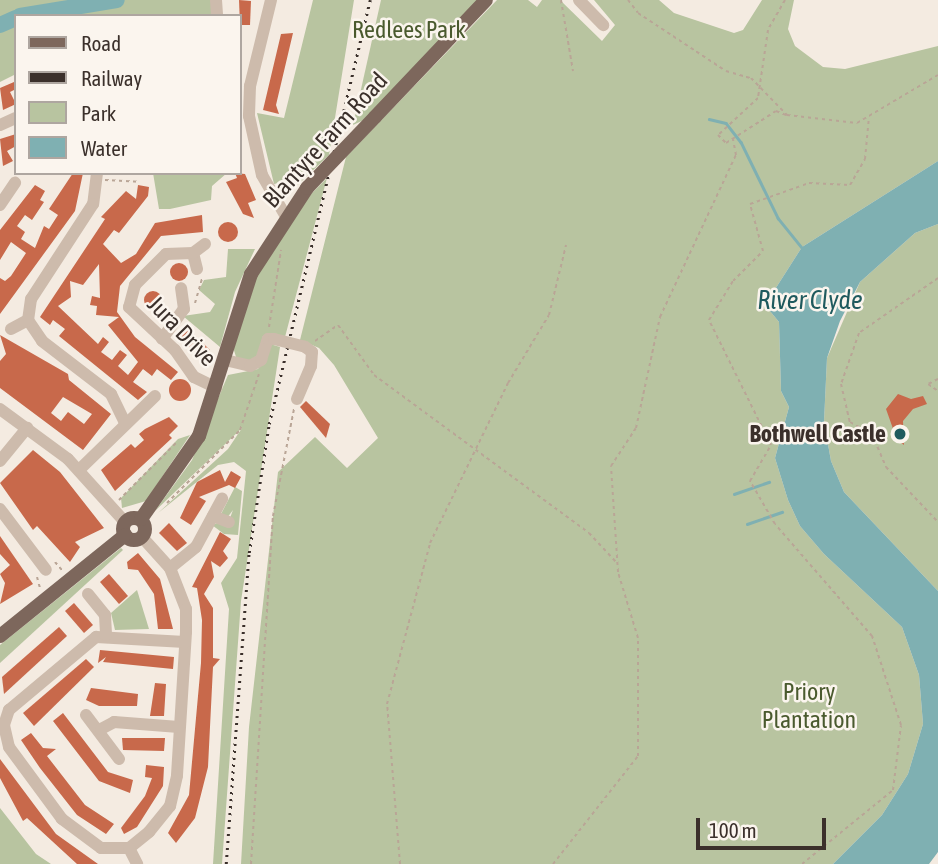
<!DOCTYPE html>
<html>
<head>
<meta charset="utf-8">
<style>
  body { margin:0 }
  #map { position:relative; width:938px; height:864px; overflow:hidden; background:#f4ebe1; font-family:"Asap Condensed",sans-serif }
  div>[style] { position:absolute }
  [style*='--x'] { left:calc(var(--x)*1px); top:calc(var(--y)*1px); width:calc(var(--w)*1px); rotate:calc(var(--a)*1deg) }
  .green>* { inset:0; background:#b8c4a0 }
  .water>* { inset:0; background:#7fb0b2 }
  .stream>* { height:2.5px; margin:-1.25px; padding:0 1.25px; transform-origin:1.25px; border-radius:1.25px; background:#7fb0b2 }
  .river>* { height:16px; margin:-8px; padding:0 8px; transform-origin:8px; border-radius:8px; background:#7fb0b2 }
  .building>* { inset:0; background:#c8694b }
  .round { border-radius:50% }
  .path>* { height:2px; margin-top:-1px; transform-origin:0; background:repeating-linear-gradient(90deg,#b9a596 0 3.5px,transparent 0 7px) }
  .minor>* { height:12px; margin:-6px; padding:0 6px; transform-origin:6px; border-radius:6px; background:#cdbbac }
  .major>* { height:14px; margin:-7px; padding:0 7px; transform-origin:7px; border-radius:7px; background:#7d675c }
  .major>.ring { margin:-7px; padding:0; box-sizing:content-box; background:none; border:14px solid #7d675c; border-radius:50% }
  .rail>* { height:2.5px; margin-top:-1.25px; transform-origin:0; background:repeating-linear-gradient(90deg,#3b302b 0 2px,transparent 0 7px) }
  .minor-bridge>* { height:12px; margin:-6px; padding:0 6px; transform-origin:6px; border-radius:6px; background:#cdbbac }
  .major-bridge>* { height:14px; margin:-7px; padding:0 7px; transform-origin:7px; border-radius:7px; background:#7d675c }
  .dots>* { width:19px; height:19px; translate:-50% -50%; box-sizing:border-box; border:4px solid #fbf5ee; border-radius:50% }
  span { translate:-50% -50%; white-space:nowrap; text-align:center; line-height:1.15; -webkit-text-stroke:5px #fbf5ee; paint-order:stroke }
  .park-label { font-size:24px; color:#4a5a2e }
  .street-label { font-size:24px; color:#3b302b }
  .poi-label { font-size:24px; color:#3b302b; font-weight:700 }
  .right { translate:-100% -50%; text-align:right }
  .water-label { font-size:26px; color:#1f5a5e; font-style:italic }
  .legend { position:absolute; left:14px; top:14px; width:228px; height:161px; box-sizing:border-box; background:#fbf5ee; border:2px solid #aea6a0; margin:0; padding:9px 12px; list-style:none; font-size:21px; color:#3b302b }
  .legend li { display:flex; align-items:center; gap:14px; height:35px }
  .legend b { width:35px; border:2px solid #aea6a0 }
  .scale { position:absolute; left:696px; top:818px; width:130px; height:32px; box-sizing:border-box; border:4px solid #3b302b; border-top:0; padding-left:9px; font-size:21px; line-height:24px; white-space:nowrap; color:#3b302b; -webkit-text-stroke:5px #fbf5ee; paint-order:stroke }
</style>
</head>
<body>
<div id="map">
  <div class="green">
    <i style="clip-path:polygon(0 0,213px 0,214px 16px,16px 16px,16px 74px,0 82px)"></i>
    <i style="clip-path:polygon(313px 0,354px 0,329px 155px,285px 197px,275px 188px,289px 181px,274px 184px,257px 113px,284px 118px)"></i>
    <i style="clip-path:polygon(381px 0,479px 0,366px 119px,353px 125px)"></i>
    <i style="clip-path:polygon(497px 0,528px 0,537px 7px,542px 0,560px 0,602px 41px,615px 25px,594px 0,659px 0,674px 13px,734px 33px,743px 30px,762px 0,794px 0,788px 29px,795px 46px,823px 67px,845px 69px,938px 46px,938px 161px,802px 247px,765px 305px,779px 322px,781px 391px,789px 407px,775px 458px,788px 500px,800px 526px,824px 554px,902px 627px,919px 675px,923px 724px,908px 774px,882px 815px,833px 864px,241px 864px,249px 727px,278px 472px,315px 437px,347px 468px,378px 438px,334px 365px,319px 348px,300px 340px,346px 157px)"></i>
    <i style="clip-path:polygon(153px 173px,227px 173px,212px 186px,211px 200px,170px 209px,159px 209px)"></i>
    <i style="clip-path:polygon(327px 178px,285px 337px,263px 336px,257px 356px,248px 362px,236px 357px,233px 347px,256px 275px,301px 204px)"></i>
    <i style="clip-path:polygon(938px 224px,938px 591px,844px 492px,831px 461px,824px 422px,827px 358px,860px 282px,915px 233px)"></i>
    <i style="clip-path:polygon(228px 249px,255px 249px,235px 292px,220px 347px,183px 316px,210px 312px,215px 304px,199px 290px,204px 280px,226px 277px)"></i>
    <i style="clip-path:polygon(270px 344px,280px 347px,241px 601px,222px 864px,213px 864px,229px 609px,221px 583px,237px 558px,246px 471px,234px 462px,218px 465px,158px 513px,228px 449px,242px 428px,155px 511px,192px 460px,228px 375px,258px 369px)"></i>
    <i style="clip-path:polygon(190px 435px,146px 501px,122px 508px,121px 498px,178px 439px)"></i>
    <i style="clip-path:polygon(235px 487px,242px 491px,238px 535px,224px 534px,212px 525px,230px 518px,233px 510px,227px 518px,221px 514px)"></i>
    <i style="clip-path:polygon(121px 548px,123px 550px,0 663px,0 645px)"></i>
    <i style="clip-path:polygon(137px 590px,149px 629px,115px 630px,111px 613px)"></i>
    <i style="clip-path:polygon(0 808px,36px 854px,51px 864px,0 864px)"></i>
  </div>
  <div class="water">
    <i style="clip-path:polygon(938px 161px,938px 224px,915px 233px,860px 282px,840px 321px,827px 358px,824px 422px,831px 461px,844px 492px,938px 591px,938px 852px,929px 864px,833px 864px,882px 815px,908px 774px,923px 724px,919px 675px,902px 627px,824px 554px,800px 526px,788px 500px,775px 458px,789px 407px,781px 391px,779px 322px,765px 305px,802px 247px)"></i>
  </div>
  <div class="stream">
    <i style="--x:709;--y:119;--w:17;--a:13"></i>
    <i style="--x:726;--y:123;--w:24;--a:52"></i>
    <i style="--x:741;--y:142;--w:85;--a:64"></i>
    <i style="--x:778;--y:218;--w:38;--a:51"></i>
    <i style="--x:734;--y:494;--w:37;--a:-19"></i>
    <i style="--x:747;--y:524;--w:37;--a:-19"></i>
  </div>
  <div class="river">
    <i style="--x:20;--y:16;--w:98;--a:-9.4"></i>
    <i style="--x:0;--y:25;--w:17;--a:-24"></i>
  </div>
  <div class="building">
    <i style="clip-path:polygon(239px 0,251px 1px,250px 25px,240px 25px)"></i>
    <i style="clip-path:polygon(293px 33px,276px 105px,279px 114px,263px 110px,281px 34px)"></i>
    <i style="clip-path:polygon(14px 82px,16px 89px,10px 92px,16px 104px,3px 110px,0 88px)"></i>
    <i style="clip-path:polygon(16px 134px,16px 146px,7px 151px,13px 161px,3px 166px,0 139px)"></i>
    <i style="clip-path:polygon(73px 173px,83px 173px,75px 211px,0 314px,0 278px,5px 281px,11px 276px,26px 253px,11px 242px,0 260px,0 230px,35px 185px,45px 191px,40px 200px,44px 202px,32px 220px,25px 215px,17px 226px,25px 232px,21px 239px,35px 248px,44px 226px,49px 229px,58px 215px,49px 209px)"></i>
    <i style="clip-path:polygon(235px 173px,245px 174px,256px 200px,248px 203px,254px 218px,243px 214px,226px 182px,237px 178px)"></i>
    <i style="clip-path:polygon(evenodd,138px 185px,149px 187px,148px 196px,119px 233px,114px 230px,103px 244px,121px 263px,136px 254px,155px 223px,202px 215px,203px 232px,161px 236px,120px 286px,117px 312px,135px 337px,178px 372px,171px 380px,157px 369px,152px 376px,143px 369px,133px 382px,147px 392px,138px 400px,59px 336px,65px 329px,53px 320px,50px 325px,40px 317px,105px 219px,101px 217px,126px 191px,136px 199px,138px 185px,99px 264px,100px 298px,92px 296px,90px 305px,97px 306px,96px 315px,119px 317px,108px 325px,138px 362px,128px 375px,118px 366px,127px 355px,120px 350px,112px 360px,101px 352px,109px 342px,103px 337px,98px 344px,58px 306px,71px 297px,70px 281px,83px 285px,99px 264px)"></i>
    <i class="round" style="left:218px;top:222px;width:20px;height:20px"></i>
    <i class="round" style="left:170px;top:263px;width:18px;height:18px"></i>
    <i class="round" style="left:144px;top:291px;width:18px;height:18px"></i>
    <i style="clip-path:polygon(184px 325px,210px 350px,202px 361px,177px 335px)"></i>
    <i style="clip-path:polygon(evenodd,0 335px,68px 374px,69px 380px,111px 414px,83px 450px,0 388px,0 361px,6px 354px,0 335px,63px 397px,92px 414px,84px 424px,68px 412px,61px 421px,51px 413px,63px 397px)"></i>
    <i class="round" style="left:169px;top:379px;width:22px;height:22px"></i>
    <i style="clip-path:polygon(898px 394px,911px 399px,923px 396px,927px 404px,913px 409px,903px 421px,904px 445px,897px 440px,886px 409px)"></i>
    <i style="clip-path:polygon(306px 401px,330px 424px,326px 438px,300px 407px)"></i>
    <i style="clip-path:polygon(169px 417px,178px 426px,169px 435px,172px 438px,115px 491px,101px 470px,131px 444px,135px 448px,144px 440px,139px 434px,145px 429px)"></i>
    <i style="clip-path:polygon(33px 450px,60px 472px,104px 528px,75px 542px,80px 547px,70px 562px,37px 526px,33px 530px,0 483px)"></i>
    <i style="clip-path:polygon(220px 470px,225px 482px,231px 471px,241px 477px,235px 488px,229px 485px,199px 497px,206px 501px,191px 525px,180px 518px,197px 482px)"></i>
    <i style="clip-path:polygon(169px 523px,187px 543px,177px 551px,159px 533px)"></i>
    <i style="clip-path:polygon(220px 532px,231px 539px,223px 551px,228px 558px,220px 567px,211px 561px,214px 577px,204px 594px,213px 608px,213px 658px,220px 659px,213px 667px,208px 767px,195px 818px,176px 843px,168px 833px,189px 795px,201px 663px,202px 620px,197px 588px,192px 587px)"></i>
    <i style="clip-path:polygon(0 536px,33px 584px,0 604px,5px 583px,0 574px,10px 565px,0 554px)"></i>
    <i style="clip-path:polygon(138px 553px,160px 579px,173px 629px,158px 629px,154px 594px,138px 570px,128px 569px,127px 562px)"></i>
    <i style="clip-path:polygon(109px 574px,128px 596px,119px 604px,100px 582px)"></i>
    <i style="clip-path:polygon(74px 603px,93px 625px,84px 633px,65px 611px)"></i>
    <i style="clip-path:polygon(59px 627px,67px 636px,4px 694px,2px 677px)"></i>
    <i style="clip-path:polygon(100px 650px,174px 657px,173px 669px,103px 662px,106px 657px,98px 663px)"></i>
    <i style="clip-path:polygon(86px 659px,94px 667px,34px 726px,23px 713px)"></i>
    <i style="clip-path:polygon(155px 683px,166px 684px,164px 716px,150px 716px)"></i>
    <i style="clip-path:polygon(91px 688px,138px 694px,137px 706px,99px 706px,86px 700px)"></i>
    <i style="clip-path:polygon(63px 713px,108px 772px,133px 780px,130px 793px,99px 781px,53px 721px)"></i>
    <i style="clip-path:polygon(31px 733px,43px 748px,56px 749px,47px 756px,85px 805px,114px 824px,106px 834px,77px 815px,40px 768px,21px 740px)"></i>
    <i style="clip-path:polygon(122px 738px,165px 738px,164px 751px,123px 750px)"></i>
    <i style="clip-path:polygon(0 759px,56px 834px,98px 864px,77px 864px,27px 818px,23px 821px,0 778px)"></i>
    <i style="clip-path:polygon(146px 765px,164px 767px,163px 786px,137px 827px,124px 834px,121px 828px,145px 796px,152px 778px,145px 777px)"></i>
  </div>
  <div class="path">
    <i style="--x:561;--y:0;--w:72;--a:80.4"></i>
    <i style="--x:628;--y:0;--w:16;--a:52"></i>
    <i style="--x:638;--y:13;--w:105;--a:33.4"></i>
    <i style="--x:726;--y:71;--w:26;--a:16"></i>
    <i style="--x:751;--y:78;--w:52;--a:45.8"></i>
    <i style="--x:787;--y:115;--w:70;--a:6.5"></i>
    <i style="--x:857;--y:123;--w:94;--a:-30.7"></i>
    <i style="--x:785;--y:0;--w:34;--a:120"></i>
    <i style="--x:768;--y:30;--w:69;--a:98.4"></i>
    <i style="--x:758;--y:98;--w:54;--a:137.2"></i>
    <i style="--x:718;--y:135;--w:11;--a:45"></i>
    <i style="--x:726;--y:143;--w:59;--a:-32.6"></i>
    <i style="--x:776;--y:111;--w:11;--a:22"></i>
    <i style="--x:105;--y:180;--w:34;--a:3"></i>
    <i style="--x:938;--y:278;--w:96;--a:145.2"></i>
    <i style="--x:859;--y:333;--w:54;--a:109.4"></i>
    <i style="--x:841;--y:384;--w:39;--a:77"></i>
    <i style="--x:850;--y:422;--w:25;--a:29"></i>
    <i style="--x:872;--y:434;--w:36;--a:67"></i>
    <i style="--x:886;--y:467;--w:76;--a:46.6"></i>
    <i style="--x:195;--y:303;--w:25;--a:-74"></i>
    <i style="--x:269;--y:327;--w:78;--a:-81.1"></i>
    <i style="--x:315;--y:341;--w:28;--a:-35"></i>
    <i style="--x:338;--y:325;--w:62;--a:54.2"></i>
    <i style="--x:374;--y:375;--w:267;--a:36.3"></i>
    <i style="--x:589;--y:533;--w:40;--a:47"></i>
    <i style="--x:938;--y:379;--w:11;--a:153"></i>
    <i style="--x:928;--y:384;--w:12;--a:35"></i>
    <i style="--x:119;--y:500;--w:83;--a:-45"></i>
    <i style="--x:167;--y:503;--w:103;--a:-45"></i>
    <i style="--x:240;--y:430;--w:59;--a:-71.3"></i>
    <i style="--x:55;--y:562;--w:11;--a:49"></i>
    <i style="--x:37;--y:577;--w:11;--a:75"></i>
    <i style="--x:251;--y:864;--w:349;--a:-86.4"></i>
    <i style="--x:273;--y:516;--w:109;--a:-78.9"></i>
    <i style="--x:400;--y:864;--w:161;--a:-94.6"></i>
    <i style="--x:387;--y:704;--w:167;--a:-75"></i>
    <i style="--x:430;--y:543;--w:178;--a:-64"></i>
    <i style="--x:508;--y:383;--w:79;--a:-58.9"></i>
    <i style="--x:549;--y:315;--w:72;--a:-76.3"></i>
    <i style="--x:553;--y:864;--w:137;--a:-51.8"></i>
    <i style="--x:638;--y:756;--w:118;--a:-90"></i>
    <i style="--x:638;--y:638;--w:69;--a:-106.9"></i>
    <i style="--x:618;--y:572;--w:106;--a:-93.8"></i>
    <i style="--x:611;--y:466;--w:45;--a:-56.7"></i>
    <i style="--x:636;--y:428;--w:114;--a:-77.8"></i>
    <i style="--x:660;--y:317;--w:179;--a:-64.9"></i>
    <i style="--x:736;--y:155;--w:16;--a:-101"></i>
    <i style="--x:802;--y:864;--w:117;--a:-39.1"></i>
    <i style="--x:893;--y:790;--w:65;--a:-83"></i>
    <i style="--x:901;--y:725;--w:94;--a:-108"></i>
    <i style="--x:872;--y:636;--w:148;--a:-130.9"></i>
    <i style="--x:775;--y:524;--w:50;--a:-120.2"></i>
    <i style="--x:750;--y:481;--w:42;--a:-59.7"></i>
    <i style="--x:771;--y:445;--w:140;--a:-116.4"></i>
    <i style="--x:709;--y:320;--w:46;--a:-58.4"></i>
    <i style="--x:733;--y:281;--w:42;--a:-45"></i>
    <i style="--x:763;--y:251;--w:49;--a:-105.5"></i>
    <i style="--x:750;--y:204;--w:63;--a:-19.6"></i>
    <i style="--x:809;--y:183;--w:41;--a:2.8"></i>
    <i style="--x:850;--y:185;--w:30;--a:-60"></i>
    <i style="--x:865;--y:159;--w:42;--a:-84.6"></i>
  </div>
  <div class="minor">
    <i style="--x:216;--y:0;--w:16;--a:86"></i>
    <i style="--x:271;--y:0;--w:89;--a:103.7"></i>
    <i style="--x:250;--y:86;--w:30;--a:92"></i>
    <i style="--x:249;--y:116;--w:60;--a:77.6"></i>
    <i style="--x:262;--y:175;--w:46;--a:60.1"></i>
    <i style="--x:579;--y:0;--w:35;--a:46"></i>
    <i style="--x:0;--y:125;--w:17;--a:-24"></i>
    <i style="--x:97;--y:173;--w:31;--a:97"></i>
    <i style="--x:93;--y:204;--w:113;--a:123.1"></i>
    <i style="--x:31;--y:299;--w:21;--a:98"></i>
    <i style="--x:28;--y:320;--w:25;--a:56"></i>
    <i style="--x:42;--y:341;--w:87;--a:37.5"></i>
    <i style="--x:111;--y:394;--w:32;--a:64"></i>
    <i style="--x:0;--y:205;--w:27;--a:-56"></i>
    <i style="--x:193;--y:253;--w:27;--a:178"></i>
    <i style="--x:166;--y:254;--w:44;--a:135"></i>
    <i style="--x:135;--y:285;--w:23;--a:105"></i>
    <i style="--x:129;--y:307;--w:63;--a:43.1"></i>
    <i style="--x:175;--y:350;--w:33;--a:55"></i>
    <i style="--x:194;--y:377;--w:25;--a:26"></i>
    <i style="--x:197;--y:269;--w:16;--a:-104"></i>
    <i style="--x:193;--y:253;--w:15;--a:-37"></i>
    <i style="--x:11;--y:329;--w:19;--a:-28"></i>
    <i style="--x:162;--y:339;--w:37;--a:-54"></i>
    <i style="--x:184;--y:309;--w:21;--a:-98"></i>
    <i style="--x:225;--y:360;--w:26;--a:13"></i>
    <i style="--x:250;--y:366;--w:13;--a:-29"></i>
    <i style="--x:261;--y:360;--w:22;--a:-72"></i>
    <i style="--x:268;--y:339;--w:6;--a:0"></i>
    <i style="--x:297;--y:399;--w:36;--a:-67"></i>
    <i style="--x:311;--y:366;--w:14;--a:-86"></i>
    <i style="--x:312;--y:352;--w:9;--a:-144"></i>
    <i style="--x:0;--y:409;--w:84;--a:36.3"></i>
    <i style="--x:68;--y:459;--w:85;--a:47.9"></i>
    <i style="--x:0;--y:461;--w:43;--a:-50.7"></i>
    <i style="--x:79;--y:470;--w:106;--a:-44.2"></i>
    <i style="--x:0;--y:509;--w:76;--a:53"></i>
    <i style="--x:213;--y:516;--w:17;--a:21"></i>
    <i style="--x:142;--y:537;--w:42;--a:47.9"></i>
    <i style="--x:170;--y:568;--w:44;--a:68.7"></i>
    <i style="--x:186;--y:609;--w:23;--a:90"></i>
    <i style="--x:186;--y:632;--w:144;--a:93.6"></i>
    <i style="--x:177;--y:776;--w:31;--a:103"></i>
    <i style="--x:170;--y:806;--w:33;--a:129"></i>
    <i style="--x:149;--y:832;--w:26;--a:141"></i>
    <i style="--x:129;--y:848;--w:28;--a:180"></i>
    <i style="--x:101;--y:848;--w:49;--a:-143.4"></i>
    <i style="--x:62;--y:819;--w:89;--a:-126.4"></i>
    <i style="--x:9;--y:747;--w:23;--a:-103"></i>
    <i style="--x:4;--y:725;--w:16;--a:-72"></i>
    <i style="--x:9;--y:710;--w:114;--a:-40"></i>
    <i style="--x:96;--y:637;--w:89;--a:3.2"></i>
    <i style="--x:170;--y:568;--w:33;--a:-39"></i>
    <i style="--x:196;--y:547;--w:55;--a:-61.6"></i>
    <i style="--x:88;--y:594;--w:27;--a:51"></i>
    <i style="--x:105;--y:615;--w:20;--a:87"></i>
    <i style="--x:86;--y:715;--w:55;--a:53.1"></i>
    <i style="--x:101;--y:729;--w:15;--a:-28"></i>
    <i style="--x:114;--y:722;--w:65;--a:4.4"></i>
    <i style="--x:129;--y:848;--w:18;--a:63"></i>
  </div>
  <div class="major">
    <i style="--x:375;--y:117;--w:161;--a:-46.5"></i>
    <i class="ring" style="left:123px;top:518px;width:8px;height:8px"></i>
    <i style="--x:141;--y:519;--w:101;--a:-55.1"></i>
    <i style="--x:199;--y:436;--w:170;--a:-72.2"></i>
    <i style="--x:251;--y:274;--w:103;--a:-56.9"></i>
    <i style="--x:0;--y:636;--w:161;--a:-38.9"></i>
  </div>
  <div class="rail">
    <i style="--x:226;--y:864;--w:312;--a:-85.8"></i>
    <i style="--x:249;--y:553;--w:131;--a:-81.2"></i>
    <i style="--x:269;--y:424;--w:436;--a:-76.6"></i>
  </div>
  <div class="minor-bridge">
    <i style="--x:274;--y:339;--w:32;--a:14"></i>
  </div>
  <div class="major-bridge">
    <i style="--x:307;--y:188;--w:98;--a:-46.2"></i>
  </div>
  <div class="dots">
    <i style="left:900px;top:434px;background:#1f5a5e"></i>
  </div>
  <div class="park-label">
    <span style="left:409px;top:30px">Redlees Park</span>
    <span style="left:809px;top:706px">Priory<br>Plantation</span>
  </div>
  <div class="street-label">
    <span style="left:325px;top:140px;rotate:-48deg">Blantyre Farm Road</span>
    <span style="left:182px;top:331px;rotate:46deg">Jura Drive</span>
  </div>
  <div class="poi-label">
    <span class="right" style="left:886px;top:434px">Bothwell Castle</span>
  </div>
  <div class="water-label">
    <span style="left:810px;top:301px">River Clyde</span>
  </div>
  <ul class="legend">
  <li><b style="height:9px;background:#7d675c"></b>Road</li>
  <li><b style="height:9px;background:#3b302b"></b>Railway</li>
  <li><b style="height:19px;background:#b8c4a0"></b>Park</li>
  <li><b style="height:19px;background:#7fb0b2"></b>Water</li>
  </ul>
  <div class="scale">100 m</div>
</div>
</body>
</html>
